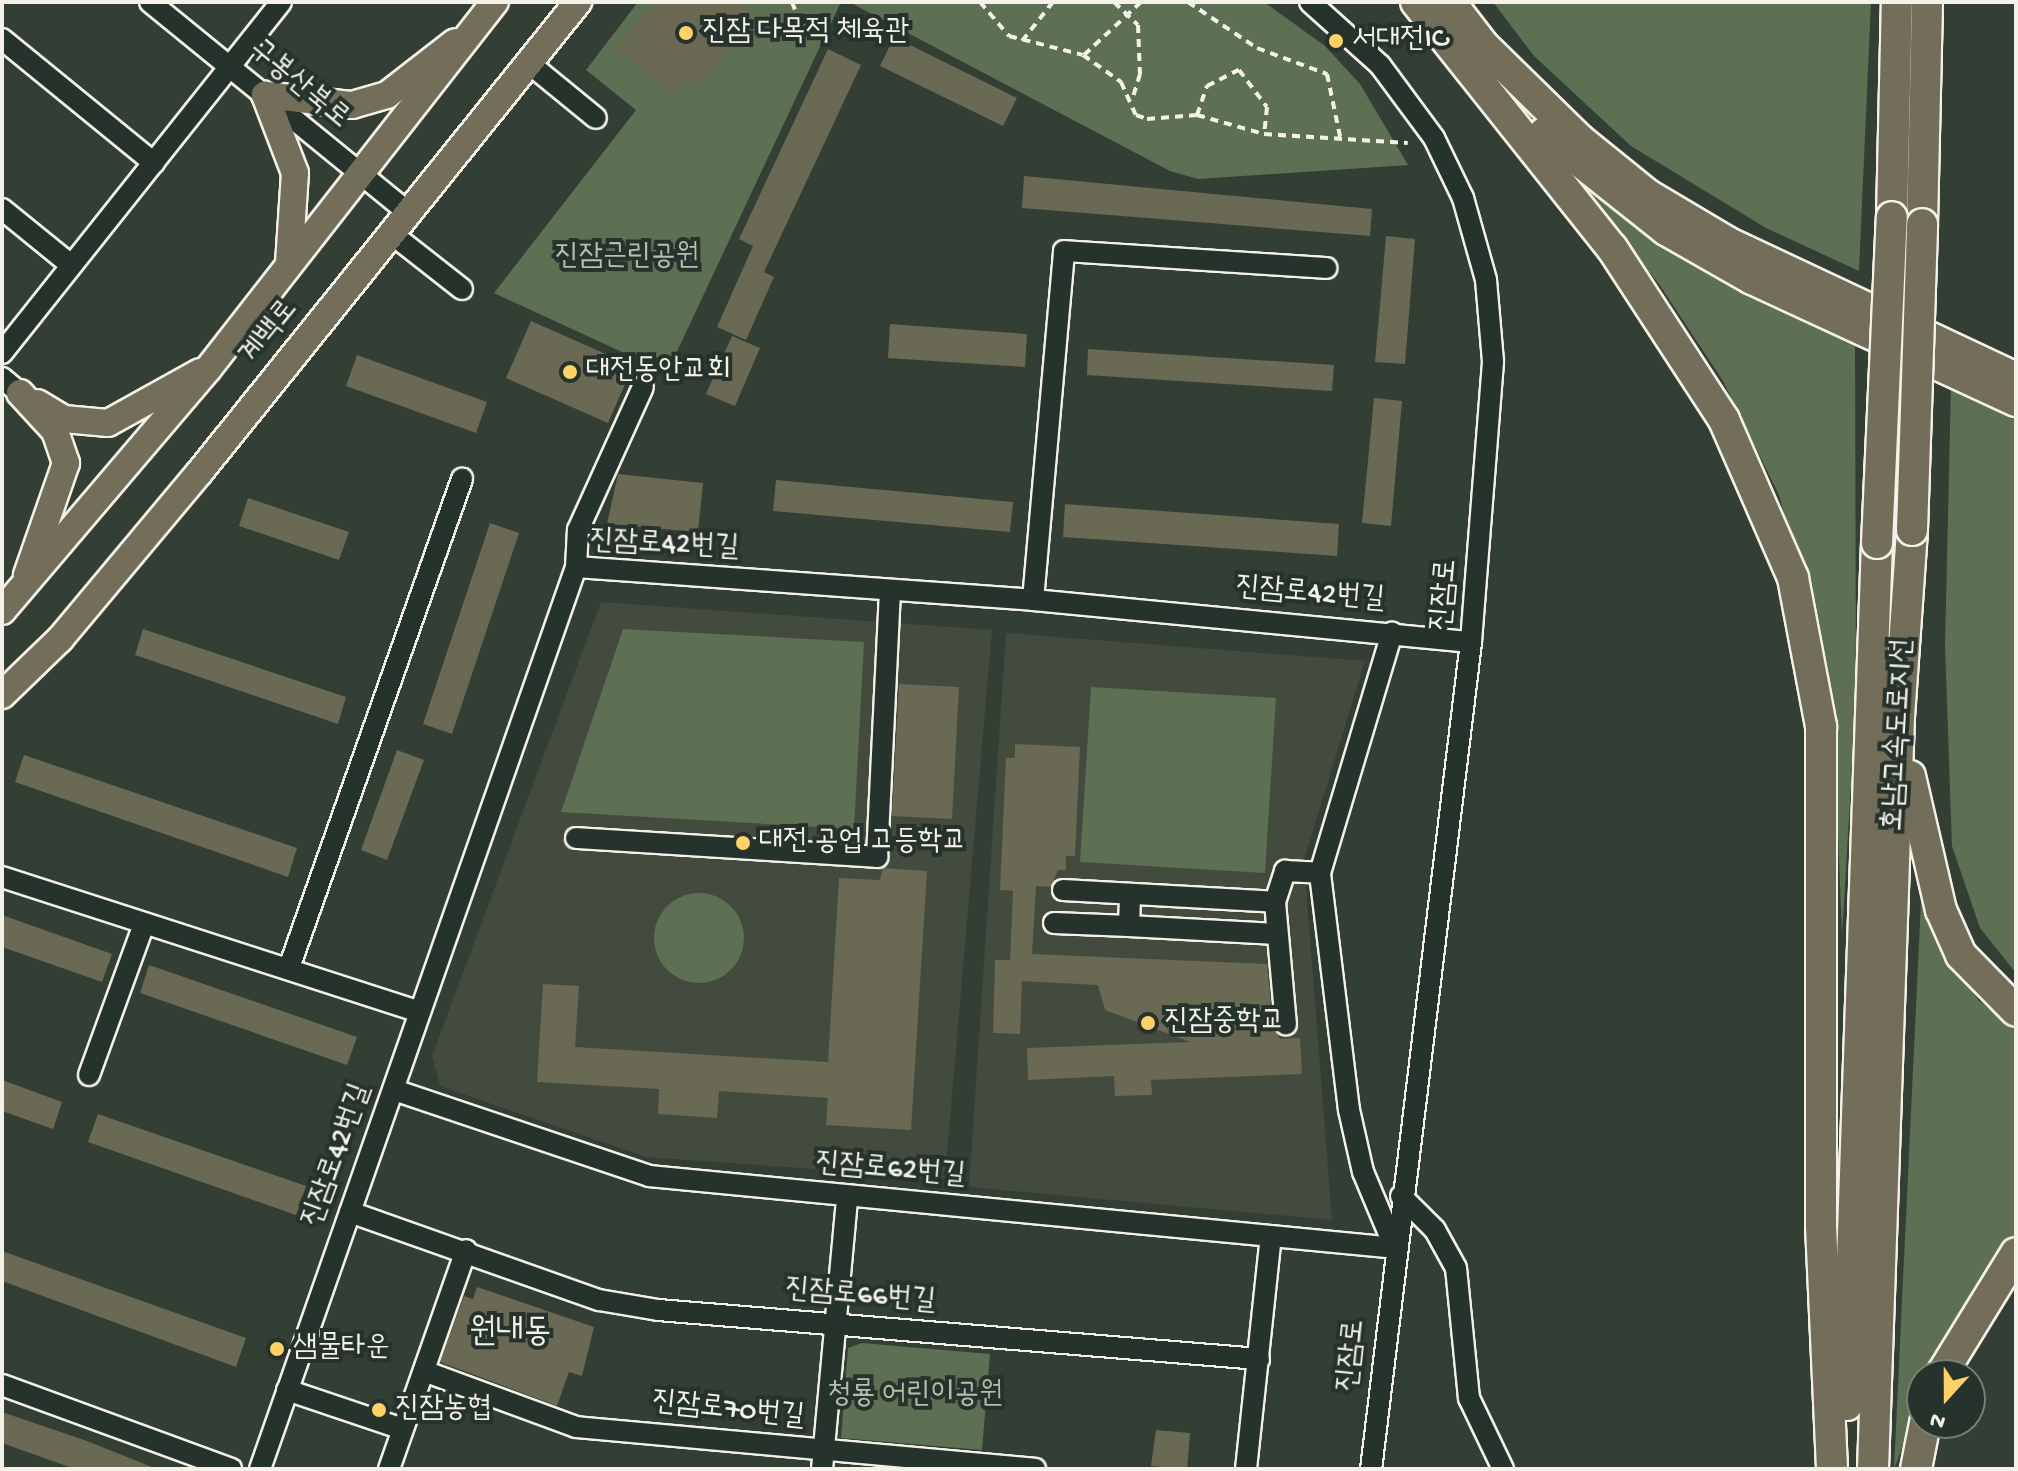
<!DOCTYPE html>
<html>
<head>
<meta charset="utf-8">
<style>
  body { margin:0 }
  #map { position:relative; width:2018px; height:1471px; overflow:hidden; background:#333e35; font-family:"Gochi Hand","Poor Story",sans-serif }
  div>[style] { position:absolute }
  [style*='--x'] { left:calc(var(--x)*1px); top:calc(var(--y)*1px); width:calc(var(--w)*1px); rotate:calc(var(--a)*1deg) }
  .built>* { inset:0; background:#434b3e }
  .green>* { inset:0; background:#5d7053 }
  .round { border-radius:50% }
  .building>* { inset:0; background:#696954 }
  .path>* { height:4px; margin-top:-2px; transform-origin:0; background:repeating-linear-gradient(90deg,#f4f1e8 0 8px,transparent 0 14px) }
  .roads { filter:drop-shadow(2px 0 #f4f1e8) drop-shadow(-2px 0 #f4f1e8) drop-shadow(0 2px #f4f1e8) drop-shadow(0 -2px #f4f1e8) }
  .minor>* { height:20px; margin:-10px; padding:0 10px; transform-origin:10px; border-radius:10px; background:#26332d }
  .major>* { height:26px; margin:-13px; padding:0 13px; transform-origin:13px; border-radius:13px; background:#726e59 }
  .highway>* { height:30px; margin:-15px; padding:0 15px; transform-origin:15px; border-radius:15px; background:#726e59 }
  .bridges { filter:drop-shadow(2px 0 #f4f1e8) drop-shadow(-2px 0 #f4f1e8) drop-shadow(0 2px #f4f1e8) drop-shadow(0 -2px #f4f1e8) }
  .highway-bridge>* { height:30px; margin:-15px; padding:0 15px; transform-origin:15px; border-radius:15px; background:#726e59 }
  .dots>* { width:22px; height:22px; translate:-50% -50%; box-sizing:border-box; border:4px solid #26332d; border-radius:50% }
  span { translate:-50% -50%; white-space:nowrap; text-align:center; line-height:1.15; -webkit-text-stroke:8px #26332d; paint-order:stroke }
  .poi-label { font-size:30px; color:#f4f1e8 }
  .left { translate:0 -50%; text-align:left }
  .street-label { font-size:30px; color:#f4f1e8 }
  .park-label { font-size:30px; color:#b8bdac }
  .quarter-label { font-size:34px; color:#f4f1e8 }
  .frame { position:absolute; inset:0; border:4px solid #f4f1e8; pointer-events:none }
  .north { position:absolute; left:1906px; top:1359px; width:80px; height:80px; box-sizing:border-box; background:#26332d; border:2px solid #787f78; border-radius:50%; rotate:201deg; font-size:22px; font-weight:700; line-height:32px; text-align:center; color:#f4f1e8 }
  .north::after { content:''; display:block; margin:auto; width:28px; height:36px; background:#ffd166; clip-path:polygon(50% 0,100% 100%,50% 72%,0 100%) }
</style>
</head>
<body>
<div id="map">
  <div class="built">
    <i style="clip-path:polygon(601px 602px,992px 630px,945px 1178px,646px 1157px,440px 1086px,432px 1056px)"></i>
    <i style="clip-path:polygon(1006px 633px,1365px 661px,1304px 860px,1332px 1220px,969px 1187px)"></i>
  </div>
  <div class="green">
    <i style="clip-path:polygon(638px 2px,841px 2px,673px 360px,622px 352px,494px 293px,636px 110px,586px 70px)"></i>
    <i style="clip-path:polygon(849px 2px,1264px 2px,1325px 46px,1360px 84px,1408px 165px,1198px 179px,1170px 171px)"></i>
    <i style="clip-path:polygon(1493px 2px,1871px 2px,1859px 271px,1766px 228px,1631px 146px,1534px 56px)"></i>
    <i style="clip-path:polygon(1572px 176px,1672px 251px,1743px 292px,1855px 337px,1856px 700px,1842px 936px,1834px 733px,1818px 638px,1779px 495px,1723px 381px,1659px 284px)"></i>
    <i style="clip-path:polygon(1951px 384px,2016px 416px,2016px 973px,1980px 928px,1952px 846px,1945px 646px)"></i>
    <i style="clip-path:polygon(623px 629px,864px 642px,854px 829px,561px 812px)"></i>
    <i style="clip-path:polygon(1091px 687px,1276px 698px,1265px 873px,1080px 862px)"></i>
    <i class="round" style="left:654px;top:893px;width:90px;height:90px"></i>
    <i style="clip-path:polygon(1921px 901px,1978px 1000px,2016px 1029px,2016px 1238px,1936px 1354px,1929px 1375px,1922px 1375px,1922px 1395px,1894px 1469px)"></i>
    <i style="clip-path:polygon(862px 1343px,990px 1354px,982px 1450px,841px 1438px,848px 1348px)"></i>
  </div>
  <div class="building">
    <i style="clip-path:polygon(654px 2px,737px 2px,756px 17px,698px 86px,687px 77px,672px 95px,616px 49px)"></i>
    <i style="clip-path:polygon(894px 37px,1017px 98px,1003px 126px,880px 66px)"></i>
    <i style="clip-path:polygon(828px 49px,861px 65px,764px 272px,774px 277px,746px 340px,717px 327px,753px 246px,739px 239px)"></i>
    <i style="clip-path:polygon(1024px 176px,1372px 209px,1370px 236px,1022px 208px)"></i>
    <i style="clip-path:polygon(1386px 236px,1415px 239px,1405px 364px,1375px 362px)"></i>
    <i style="clip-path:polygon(531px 321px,633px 366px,608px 423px,506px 378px)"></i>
    <i style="clip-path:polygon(890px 324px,1027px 334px,1025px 367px,888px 358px)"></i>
    <i style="clip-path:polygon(732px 336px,760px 348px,735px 406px,706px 394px)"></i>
    <i style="clip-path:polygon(1088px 349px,1334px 365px,1332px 391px,1087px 375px)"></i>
    <i style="clip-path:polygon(357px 355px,487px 402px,476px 433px,346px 386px)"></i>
    <i style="clip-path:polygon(1374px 398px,1402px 401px,1391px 526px,1362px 523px)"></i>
    <i style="clip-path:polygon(618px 474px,703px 483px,698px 532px,607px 524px)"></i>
    <i style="clip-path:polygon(776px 480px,1013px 502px,1010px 532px,773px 511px)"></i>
    <i style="clip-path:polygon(248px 498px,349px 532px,339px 560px,239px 526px)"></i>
    <i style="clip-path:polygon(1065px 504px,1339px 524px,1337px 556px,1063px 537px)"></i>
    <i style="clip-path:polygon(490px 523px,519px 533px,452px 734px,423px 724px)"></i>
    <i style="clip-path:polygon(143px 629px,346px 697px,338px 724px,135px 655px)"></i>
    <i style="clip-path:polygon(899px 684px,959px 687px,952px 819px,892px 816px)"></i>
    <i style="clip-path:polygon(1015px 744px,1080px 747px,1075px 856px,1066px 856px,1066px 870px,1058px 870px,1051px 887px,1036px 886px,1032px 954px,1267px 964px,1273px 1027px,1280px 1039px,1300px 1038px,1302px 1074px,1151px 1080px,1152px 1095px,1115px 1096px,1114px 1076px,1028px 1080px,1027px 1048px,1190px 1042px,1105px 1010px,1098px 985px,1022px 981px,1020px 1034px,993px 1033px,995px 960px,1010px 960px,1013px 891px,1000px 890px,1006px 758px,1015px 758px)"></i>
    <i style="clip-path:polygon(397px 750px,424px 760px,387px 860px,361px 850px)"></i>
    <i style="clip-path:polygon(24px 755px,297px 848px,288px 877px,15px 782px)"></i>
    <i style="clip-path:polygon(883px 868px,927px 871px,911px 1130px,826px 1125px,828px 1098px,719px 1091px,717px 1118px,658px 1114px,659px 1089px,537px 1082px,543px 984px,579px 986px,575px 1047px,828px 1062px,839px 878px,880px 880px)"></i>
    <i style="clip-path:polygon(2px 915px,112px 954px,102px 982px,2px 947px)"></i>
    <i style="clip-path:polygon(149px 965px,357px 1037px,347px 1065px,140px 993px)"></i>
    <i style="clip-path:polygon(2px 1080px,62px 1102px,53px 1129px,2px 1111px)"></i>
    <i style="clip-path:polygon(98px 1114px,306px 1186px,296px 1215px,88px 1142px)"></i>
    <i style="clip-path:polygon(2px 1251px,246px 1338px,236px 1367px,2px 1281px)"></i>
    <i style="clip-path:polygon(477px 1287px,594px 1327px,582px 1376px,569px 1372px,557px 1406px,440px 1362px,464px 1296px,473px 1299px)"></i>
    <i style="clip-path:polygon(2px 1412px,87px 1441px,157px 1469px,75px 1469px,2px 1443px)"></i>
    <i style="clip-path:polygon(1156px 1430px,1190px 1433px,1187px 1469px,1151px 1466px)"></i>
  </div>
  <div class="path">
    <i style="--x:792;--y:2;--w:17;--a:69"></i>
    <i style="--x:980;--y:2;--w:45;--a:49.5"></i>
    <i style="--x:1009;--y:36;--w:76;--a:14.4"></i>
    <i style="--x:1083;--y:55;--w:47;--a:35.4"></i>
    <i style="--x:1121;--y:82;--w:36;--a:66"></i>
    <i style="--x:1136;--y:115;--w:12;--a:20"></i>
    <i style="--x:1147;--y:119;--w:50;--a:-4.6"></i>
    <i style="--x:1197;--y:115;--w:70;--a:15.8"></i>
    <i style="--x:1264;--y:134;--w:144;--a:3.6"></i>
    <i style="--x:1114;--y:2;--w:33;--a:44"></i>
    <i style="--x:1138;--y:25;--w:49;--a:87.7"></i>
    <i style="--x:1140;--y:74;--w:27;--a:107"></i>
    <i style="--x:1162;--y:2;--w:16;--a:0"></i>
    <i style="--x:1188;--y:2;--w:83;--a:33.7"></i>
    <i style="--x:1257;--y:48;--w:75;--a:20.4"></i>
    <i style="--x:1327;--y:74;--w:68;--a:78.2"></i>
    <i style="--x:1022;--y:41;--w:50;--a:-51.5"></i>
    <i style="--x:1084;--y:55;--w:78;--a:-42.9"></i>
    <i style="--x:1197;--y:115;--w:31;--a:-71"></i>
    <i style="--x:1207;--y:86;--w:36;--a:-27"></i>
    <i style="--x:1239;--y:70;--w:46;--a:52.9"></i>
    <i style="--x:1267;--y:107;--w:27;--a:96"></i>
  </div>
  <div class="roads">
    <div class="minor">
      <i style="--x:150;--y:2;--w:334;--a:39.2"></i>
      <i style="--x:1310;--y:2;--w:94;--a:42"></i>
      <i style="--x:1380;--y:65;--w:91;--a:53.5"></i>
      <i style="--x:1434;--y:138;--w:67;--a:64.2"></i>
      <i style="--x:1463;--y:198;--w:85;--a:74.3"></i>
      <i style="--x:1486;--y:280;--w:82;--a:85.1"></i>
      <i style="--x:1493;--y:362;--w:281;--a:94.5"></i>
      <i style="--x:1471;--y:642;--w:833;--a:96.89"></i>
      <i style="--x:2;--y:39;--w:196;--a:39.2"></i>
      <i style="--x:530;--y:64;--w:85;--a:39.3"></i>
      <i style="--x:2;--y:209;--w:89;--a:39.1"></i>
      <i style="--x:392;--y:234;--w:89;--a:38.2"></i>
      <i style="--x:2;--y:353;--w:448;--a:-51.5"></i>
      <i style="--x:2;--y:378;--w:23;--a:40"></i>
      <i style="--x:576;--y:567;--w:37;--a:-87"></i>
      <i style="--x:578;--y:530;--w:157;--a:-65.6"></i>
      <i style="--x:1033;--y:600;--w:350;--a:-84.9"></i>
      <i style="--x:1064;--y:251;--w:263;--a:3.7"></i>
      <i style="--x:576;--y:838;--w:302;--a:3.6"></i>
      <i style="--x:877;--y:857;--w:265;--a:-87.2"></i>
      <i style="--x:2;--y:877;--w:437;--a:17.9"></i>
      <i style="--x:1063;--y:890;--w:212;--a:3.2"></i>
      <i style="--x:1275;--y:902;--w:33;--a:-72"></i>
      <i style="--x:1285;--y:871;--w:35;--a:3"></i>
      <i style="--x:1275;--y:902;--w:123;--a:84.9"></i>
      <i style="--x:1054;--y:923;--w:75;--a:2.3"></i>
      <i style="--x:1129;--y:926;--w:32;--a:-88"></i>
      <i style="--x:1129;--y:926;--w:147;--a:3.1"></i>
      <i style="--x:290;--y:965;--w:516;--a:-70.51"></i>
      <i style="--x:89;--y:1075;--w:161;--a:-70"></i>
      <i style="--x:394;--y:1090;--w:269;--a:18.6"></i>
      <i style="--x:649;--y:1176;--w:749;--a:5.51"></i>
      <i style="--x:1395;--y:1248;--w:82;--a:-112.8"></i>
      <i style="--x:1363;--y:1172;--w:64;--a:-102.7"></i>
      <i style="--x:1349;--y:1110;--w:239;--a:-97"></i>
      <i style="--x:1320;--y:873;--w:251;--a:-73.3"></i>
      <i style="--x:1401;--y:1196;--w:48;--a:45"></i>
      <i style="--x:1435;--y:1230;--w:43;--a:61.1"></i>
      <i style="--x:1456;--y:1268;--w:131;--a:84.3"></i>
      <i style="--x:1469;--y:1398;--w:79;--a:64.4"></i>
      <i style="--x:350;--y:1212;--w:264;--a:19.5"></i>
      <i style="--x:599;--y:1300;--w:60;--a:9.6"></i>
      <i style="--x:658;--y:1310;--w:603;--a:4.66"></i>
      <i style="--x:424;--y:1371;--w:162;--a:20.2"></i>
      <i style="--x:576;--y:1427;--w:461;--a:5.2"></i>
      <i style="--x:2;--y:1385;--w:244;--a:20.1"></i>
      <i style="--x:287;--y:1390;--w:122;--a:18.6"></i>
      <i style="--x:260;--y:1469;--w:956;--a:-70.69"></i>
      <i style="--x:576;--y:567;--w:458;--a:4.1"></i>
      <i style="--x:1033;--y:600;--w:440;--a:5.5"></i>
      <i style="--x:389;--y:1469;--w:232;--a:-70.6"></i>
      <i style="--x:822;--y:1469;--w:273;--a:-84.7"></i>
      <i style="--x:1246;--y:1469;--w:234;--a:-83.9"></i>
    </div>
    <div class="major">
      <i style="--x:289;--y:263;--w:90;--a:-86.2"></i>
      <i style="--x:295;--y:173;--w:84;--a:-111"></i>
      <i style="--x:265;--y:95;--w:88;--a:6.6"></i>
      <i style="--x:352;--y:105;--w:36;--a:-16"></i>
      <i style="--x:387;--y:95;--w:86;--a:-37.9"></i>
      <i style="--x:20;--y:393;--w:52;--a:47.4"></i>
      <i style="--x:55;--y:431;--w:34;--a:71"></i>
      <i style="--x:66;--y:463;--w:119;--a:109.2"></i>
      <i style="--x:37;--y:403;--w:31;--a:31"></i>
      <i style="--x:64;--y:419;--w:44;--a:5.2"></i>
      <i style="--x:108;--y:423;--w:105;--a:-29"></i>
      <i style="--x:2;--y:611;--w:318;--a:-49.6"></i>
      <i style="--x:208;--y:369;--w:466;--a:-52"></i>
      <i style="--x:2;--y:695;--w:81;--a:-44"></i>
      <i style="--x:60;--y:639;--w:217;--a:-50.1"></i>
      <i style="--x:199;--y:473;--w:605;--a:-51.18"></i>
    </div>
    <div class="highway">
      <i style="--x:1416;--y:2;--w:315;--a:51.5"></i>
      <i style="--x:1612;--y:248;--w:205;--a:56.9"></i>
      <i style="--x:1724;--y:420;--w:172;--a:66.4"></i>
      <i style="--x:1793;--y:578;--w:151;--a:79.3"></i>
      <i style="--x:1821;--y:726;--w:500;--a:90"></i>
      <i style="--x:1821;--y:1226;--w:243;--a:87.4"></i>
      <i style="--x:1450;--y:2;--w:56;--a:52.3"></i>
      <i style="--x:1484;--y:46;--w:134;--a:44.4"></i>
      <i style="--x:1580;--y:140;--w:87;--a:39"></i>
      <i style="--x:1648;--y:195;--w:92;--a:30.7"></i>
      <i style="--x:1727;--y:242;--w:319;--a:25.2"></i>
      <i style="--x:1544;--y:133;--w:156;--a:38.5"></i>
      <i style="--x:1666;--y:230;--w:99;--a:29.7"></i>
      <i style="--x:1752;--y:279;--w:291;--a:24.8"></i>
      <i style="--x:1892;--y:217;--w:215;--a:-88.7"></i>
      <i style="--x:1922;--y:224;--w:222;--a:-88.7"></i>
      <i style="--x:1910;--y:776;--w:138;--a:77"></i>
      <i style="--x:1941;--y:910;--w:49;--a:66"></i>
      <i style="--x:1961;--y:955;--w:78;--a:45.5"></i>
      <i style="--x:1941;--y:1375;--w:143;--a:-58.4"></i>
      <i style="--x:1847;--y:1405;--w:863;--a:-88.01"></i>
      <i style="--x:1873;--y:1469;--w:752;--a:-88.02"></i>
      <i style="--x:1899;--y:717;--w:187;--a:-86"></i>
      <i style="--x:1916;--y:1469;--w:47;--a:-78.9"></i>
    </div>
  </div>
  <div class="bridges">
    <div class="highway-bridge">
      <i style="--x:1912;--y:530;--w:306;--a:-88.1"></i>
      <i style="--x:1877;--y:543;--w:326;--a:-87.4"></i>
    </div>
  </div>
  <div class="dots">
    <i style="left:686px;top:33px;background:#ffd166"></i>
    <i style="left:1336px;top:41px;background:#ffd166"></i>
    <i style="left:570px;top:372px;background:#ffd166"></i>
    <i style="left:743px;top:843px;background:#ffd166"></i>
    <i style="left:1148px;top:1023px;background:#ffd166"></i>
    <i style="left:277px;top:1349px;background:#ffd166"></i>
    <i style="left:379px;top:1410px;background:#ffd166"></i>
  </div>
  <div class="poi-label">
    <span class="left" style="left:702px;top:33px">진잠 다목적 체육관</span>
    <span class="left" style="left:1352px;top:41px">서대전IC</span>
    <span class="left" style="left:586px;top:372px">대전동안교회</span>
    <span class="left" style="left:759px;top:843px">대전 공업 고등학교</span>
    <span class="left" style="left:1164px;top:1023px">진잠중학교</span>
    <span class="left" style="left:293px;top:1349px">샘물타운</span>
    <span class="left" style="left:395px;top:1410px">진잠농협</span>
  </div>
  <div class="street-label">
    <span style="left:298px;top:85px;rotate:40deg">구봉산북로</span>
    <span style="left:270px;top:333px;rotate:-51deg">계백로</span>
    <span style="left:664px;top:546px;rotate:3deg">진잠로42번길</span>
    <span style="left:1310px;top:595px;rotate:5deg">진잠로42번길</span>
    <span style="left:1446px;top:595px;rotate:-85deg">진잠로</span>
    <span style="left:1900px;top:735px;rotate:-87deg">호남고속도로지선</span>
    <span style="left:338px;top:1156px;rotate:-70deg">진잠로42번길</span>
    <span style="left:890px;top:1171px;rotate:5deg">진잠로62번길</span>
    <span style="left:860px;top:1297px;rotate:5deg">진잠로66번길</span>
    <span style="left:1353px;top:1356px;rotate:-84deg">진잠로</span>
    <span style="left:728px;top:1411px;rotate:6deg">진잠로70번길</span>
  </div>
  <div class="park-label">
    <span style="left:627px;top:258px">진잠근린공원</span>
    <span style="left:915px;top:1396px">청룡 어린이공원</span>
  </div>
  <div class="quarter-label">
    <span style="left:510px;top:1335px">원내동</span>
  </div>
  <div class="frame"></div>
  <div class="north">N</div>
</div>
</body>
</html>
